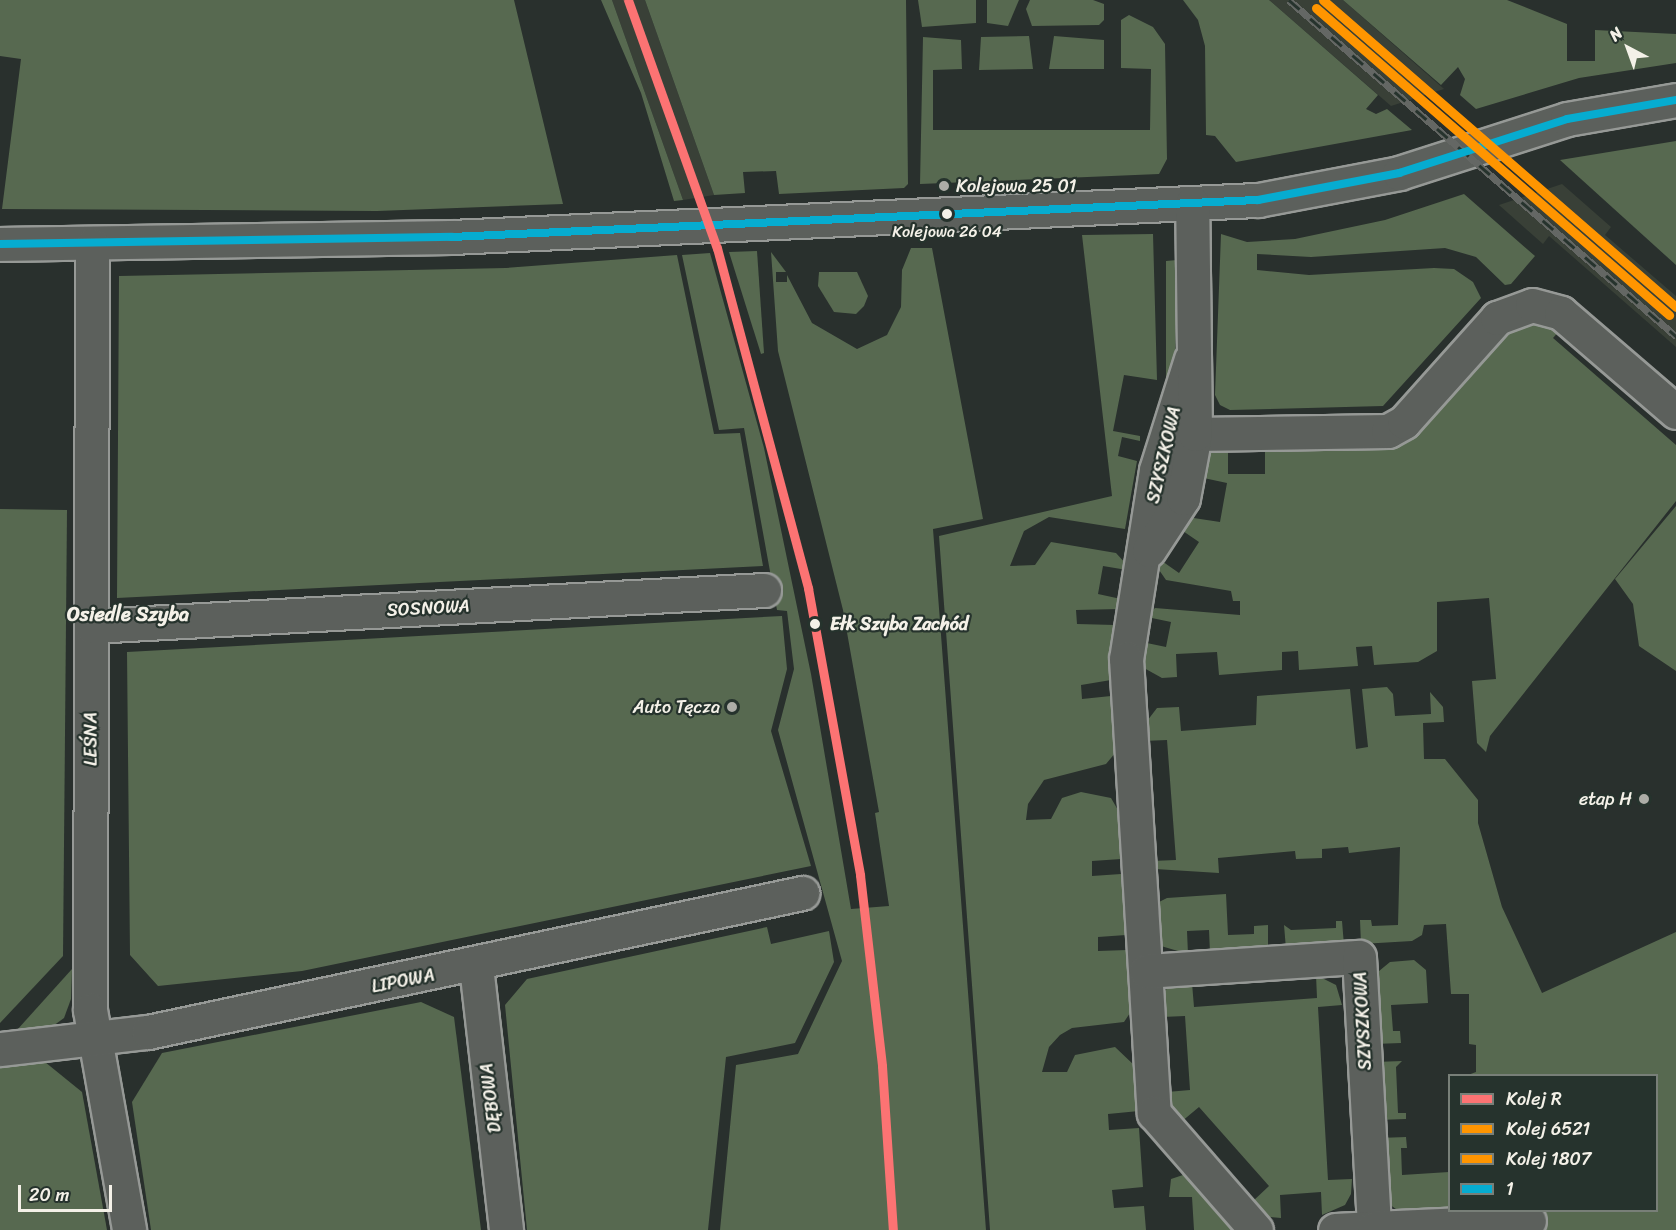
<!DOCTYPE html>
<html>
<head>
<meta charset="utf-8">
<style>
  body { margin:0 }
  #map { position:relative; width:1676px; height:1230px; overflow:hidden; background:#29302d; font-family:Sriracha,sans-serif }
  div>[style] { position:absolute }
  [style*='--x'] { left:calc(var(--x)*1px); top:calc(var(--y)*1px); width:calc(var(--w)*1px); rotate:calc(var(--a)*1deg) }
  .built>* { inset:0; background:#394037 }
  .green>* { inset:0; background:#576950 }
  .roads { filter:drop-shadow(2px 0 #969996) drop-shadow(-2px 0 #969996) drop-shadow(0 2px #969996) drop-shadow(0 -2px #969996) }
  .minor>* { height:33px; margin:-16.5px; padding:0 16.5px; transform-origin:16.5px; border-radius:16.5px; background:#5c605c }
  .rail>* { height:7px; margin-top:-3.5px; transform-origin:0; background:repeating-linear-gradient(90deg,#26332d 0 14px,#646764 0 28px); box-sizing:border-box; border-block:2px solid #646764 }
  .bus-1>* { height:8px; margin:-4px; padding:0 4px; transform-origin:4px; border-radius:4px; background:#06acd0 }
  .rail-1>* { height:9px; margin:-4.5px; padding:0 4.5px; transform-origin:4.5px; border-radius:4.5px; background:#fc7373 }
  .rail-2>* { height:9px; margin:-4.5px; padding:0 4.5px; transform-origin:4.5px; border-radius:4.5px; background:#ff9500 }
  .rail-3>* { height:9px; margin:-4.5px; padding:0 4.5px; transform-origin:4.5px; border-radius:4.5px; background:#ff9500 }
  .dots>* { width:16px; height:16px; translate:-50% -50%; box-sizing:border-box; border:3px solid #26332d; border-radius:50% }
  span { translate:-50% -50%; white-space:nowrap; text-align:center; line-height:1.15; -webkit-text-stroke:4.5px #26332d; paint-order:stroke }
  .bus-label { font-size:16px; color:#f4f1e8 }
  .poi-label { font-size:18px; color:#f4f1e8 }
  .left { translate:0 -50%; text-align:left }
  .right { translate:-100% -50%; text-align:right }
  .street-label { font-size:18px; color:#f4f1e8 }
  .stop-label { font-size:18px; color:#f4f1e8; font-weight:700 }
  .neighbourhood-label { font-size:20px; color:#f4f1e8; font-weight:700 }
  .legend { position:absolute; left:1448px; top:1074px; width:210px; height:138px; box-sizing:border-box; background:#26332d; border:2px solid #787f78; margin:0; padding:8px 10px; list-style:none; font-size:18px; color:#f4f1e8 }
  .legend li { display:flex; align-items:center; gap:12px; height:30px }
  .legend b { width:30px; border:2px solid #787f78 }
  .north { position:absolute; left:1598px; top:18px; width:60px; height:60px; -webkit-text-stroke:4px #26332d; paint-order:stroke; rotate:319deg; font-size:16px; font-weight:700; line-height:24px; text-align:center; color:#f4f1e8 }
  .north::after { content:''; display:block; margin:auto; width:21px; height:27px; background:#f4f1e8; clip-path:polygon(50% 0,100% 100%,50% 72%,0 100%) }
  .scale { position:absolute; left:18px; top:1185px; width:94px; height:27px; box-sizing:border-box; border:3px solid #f4f1e8; border-top:0; padding-left:8px; font-size:18px; line-height:21px; white-space:nowrap; color:#f4f1e8; -webkit-text-stroke:4px #26332d; paint-order:stroke }
</style>
</head>
<body>
<div id="map">
  <div class="built">
    <i style="clip-path:polygon(612px 0,645px 0,714px 195px,683px 200px)"></i>
    <i style="clip-path:polygon(1269px 0,1343px 0,1444px 89px,1391px 106px)"></i>
    <i style="clip-path:polygon(1562px 184px,1611px 227px,1605px 235px,1676px 296px,1676px 347px,1549px 236px,1543px 244px,1499px 205px)"></i>
  </div>
  <div class="green">
    <i style="clip-path:polygon(0 0,514px 0,563px 204px,377px 211px,2px 209px,21px 59px,0 56px)"></i>
    <i style="clip-path:polygon(601px 0,612px 0,683px 200px,674px 201px,641px 93px)"></i>
    <i style="clip-path:polygon(645px 0,906px 0,908px 184px,904px 188px,779px 194px,776px 171px,743px 172px,745px 193px,714px 195px)"></i>
    <i style="clip-path:polygon(918px 0,976px 0,976px 23px,922px 27px)"></i>
    <i style="clip-path:polygon(987px 0,1019px 0,1008px 26px,987px 23px)"></i>
    <i style="clip-path:polygon(1030px 0,1093px 0,1104px 4px,1104px 20px,1099px 25px,1032px 26px,1026px 9px)"></i>
    <i style="clip-path:polygon(1183px 0,1269px 0,1378px 95px,1366px 109px,1376px 114px,1387px 109px,1412px 130px,1236px 162px,1215px 136px,1206px 135px,1205px 46px,1198px 20px)"></i>
    <i style="clip-path:polygon(1343px 0,1507px 0,1567px 24px,1567px 61px,1595px 61px,1595px 30px,1676px 34px,1676px 63px,1579px 78px,1476px 109px,1460px 95px,1465px 79px,1458px 67px,1441px 85px)"></i>
    <i style="clip-path:polygon(1129px 15px,1153px 27px,1165px 44px,1167px 159px,1159px 174px,920px 184px,923px 37px,961px 40px,962px 69px,933px 70px,933px 130px,1150px 130px,1151px 69px,1121px 68px,1121px 20px)"></i>
    <i style="clip-path:polygon(1029px 36px,1033px 69px,979px 70px,981px 37px)"></i>
    <i style="clip-path:polygon(1054px 36px,1104px 40px,1104px 69px,1049px 69px)"></i>
    <i style="clip-path:polygon(1676px 141px,1676px 265px,1560px 160px)"></i>
    <i style="clip-path:polygon(1464px 194px,1535px 256px,1511px 284px,1505px 285px,1476px 257px,1445px 248px,1311px 257px,1257px 254px,1257px 270px,1309px 275px,1434px 268px,1454px 269px,1473px 282px,1481px 298px,1383px 406px,1230px 410px,1220px 405px,1215px 395px,1221px 234px,1247px 242px,1295px 239px,1385px 220px)"></i>
    <i style="clip-path:polygon(1153px 234px,1157px 380px,1124px 375px,1113px 431px,1140px 436px,1140px 441px,1122px 437px,1118px 456px,1137px 461px,1125px 529px,1049px 517px,1024px 531px,1010px 566px,1035px 565px,1051px 542px,1116px 553px,1127px 565px,1127px 570px,1103px 566px,1098px 594px,1121px 599px,1119px 609px,1076px 610px,1077px 624px,1115px 625px,1111px 680px,1081px 685px,1082px 699px,1111px 696px,1116px 752px,1106px 764px,1044px 780px,1028px 804px,1026px 820px,1051px 819px,1062px 798px,1081px 792px,1111px 798px,1118px 810px,1121px 859px,1092px 861px,1092px 876px,1121px 874px,1126px 935px,1098px 937px,1098px 951px,1127px 950px,1132px 1010px,1124px 1022px,1072px 1028px,1060px 1035px,1049px 1047px,1042px 1072px,1067px 1072px,1075px 1055px,1115px 1047px,1135px 1066px,1139px 1111px,1108px 1114px,1109px 1130px,1139px 1128px,1143px 1187px,1112px 1190px,1114px 1208px,1144px 1206px,1146px 1230px,990px 1230px,939px 536px,1112px 496px,1082px 235px)"></i>
    <i style="clip-path:polygon(911px 248px,932px 248px,983px 519px,933px 529px,986px 1230px,720px 1230px,736px 1065px,798px 1054px,842px 961px,778px 730px,794px 669px,787px 611px,777px 610px,744px 428px,719px 430px,682px 255px,710px 253px,764px 448px,811px 674px,851px 909px,889px 906px,875px 813px,879px 812px,843px 610px,778px 351px,771px 252px,786px 272px,776px 272px,776px 282px,787px 282px,787px 275px,812px 323px,857px 349px,887px 335px,901px 307px,902px 270px)"></i>
    <i style="clip-path:polygon(757px 251px,764px 353px,761px 354px,729px 252px)"></i>
    <i style="clip-path:polygon(677px 255px,714px 434px,740px 433px,763px 566px,117px 598px,119px 276px,506px 268px)"></i>
    <i style="clip-path:polygon(1177px 260px,1175px 374px,1166px 382px,1166px 261px)"></i>
    <i style="clip-path:polygon(819px 272px,857px 272px,868px 296px,864px 306px,856px 314px,834px 312px,818px 286px)"></i>
    <i style="clip-path:polygon(1537px 321px,1560px 330px,1553px 338px,1676px 445px,1676px 501px,1490px 736px,1486px 752px,1477px 743px,1472px 681px,1496px 679px,1489px 598px,1437px 602px,1437px 651px,1418px 662px,1374px 665px,1372px 646px,1356px 647px,1358px 666px,1299px 670px,1298px 651px,1282px 652px,1282px 670px,1219px 675px,1217px 652px,1176px 654px,1177px 677px,1162px 678px,1144px 668px,1142px 642px,1166px 647px,1171px 622px,1147px 617px,1155px 608px,1240px 615px,1240px 601px,1233px 601px,1231px 591px,1166px 580px,1157px 567px,1159px 559px,1179px 573px,1199px 542px,1180px 529px,1187px 517px,1220px 522px,1227px 483px,1199px 477px,1209px 448px,1228px 450px,1228px 474px,1265px 474px,1265px 450px,1395px 444px,1505px 331px)"></i>
    <i style="clip-path:polygon(1676px 506px,1676px 671px,1639px 646px,1633px 604px,1615px 579px)"></i>
    <i style="clip-path:polygon(0 509px,67px 510px,63px 956px,0 1023px)"></i>
    <i style="clip-path:polygon(782px 616px,787px 669px,771px 731px,811px 866px,302px 971px,158px 986px,130px 955px,127px 652px)"></i>
    <i style="clip-path:polygon(1387px 687px,1393px 694px,1395px 716px,1431px 714px,1430px 692px,1443px 707px,1444px 722px,1423px 723px,1424px 759px,1445px 759px,1478px 800px,1478px 823px,1502px 907px,1542px 993px,1676px 932px,1676px 1230px,1545px 1230px,1543px 1211px,1656px 1210px,1656px 1076px,1468px 1075px,1476px 1072px,1476px 1045px,1469px 1044px,1469px 994px,1451px 994px,1446px 924px,1424px 925px,1422px 935px,1412px 941px,1361px 944px,1360px 920px,1371px 920px,1372px 926px,1398px 925px,1400px 847px,1349px 853px,1348px 847px,1322px 849px,1322px 858px,1296px 859px,1295px 851px,1218px 858px,1219px 873px,1155px 869px,1152px 861px,1176px 860px,1167px 740px,1143px 741px,1144px 725px,1157px 708px,1179px 707px,1181px 731px,1256px 725px,1257px 696px,1350px 689px,1356px 749px,1368px 747px,1362px 689px)"></i>
    <i style="clip-path:polygon(1226px 894px,1228px 935px,1254px 934px,1254px 926px,1268px 925px,1268px 949px,1210px 953px,1209px 930px,1187px 931px,1188px 954px,1161px 946px,1157px 903px,1167px 898px)"></i>
    <i style="clip-path:polygon(1336px 921px,1342px 921px,1344px 945px,1286px 949px,1284px 925px,1291px 930px,1336px 928px)"></i>
    <i style="clip-path:polygon(767px 927px,771px 944px,829px 931px,834px 962px,795px 1043px,726px 1057px,708px 1230px,527px 1230px,505px 1005px,527px 979px)"></i>
    <i style="clip-path:polygon(1414px 960px,1426px 970px,1428px 1003px,1391px 1005px,1393px 1031px,1400px 1031px,1401px 1043px,1374px 1044px,1373px 976px,1390px 962px)"></i>
    <i style="clip-path:polygon(72px 969px,71px 999px,64px 1018px,53px 1026px,17px 1030px)"></i>
    <i style="clip-path:polygon(1316px 975px,1336px 985px,1342px 1005px,1318px 1007px,1328px 1180px,1352px 1179px,1351px 1194px,1345px 1205px,1322px 1215px,1321px 1192px,1280px 1195px,1281px 1218px,1270px 1217px,1252px 1202px,1269px 1186px,1199px 1107px,1181px 1122px,1168px 1104px,1167px 1092px,1190px 1090px,1185px 1016px,1162px 1017px,1164px 993px,1169px 985px,1192px 983px,1194px 1007px,1317px 998px)"></i>
    <i style="clip-path:polygon(421px 1002px,454px 1017px,481px 1230px,151px 1230px,132px 1102px,162px 1053px)"></i>
    <i style="clip-path:polygon(1402px 1061px,1396px 1067px,1398px 1113px,1406px 1113px,1406px 1119px,1378px 1120px,1375px 1062px)"></i>
    <i style="clip-path:polygon(45px 1062px,82px 1092px,107px 1230px,0 1230px,0 1068px)"></i>
    <i style="clip-path:polygon(1406px 1137px,1407px 1148px,1401px 1148px,1402px 1175px,1449px 1172px,1450px 1210px,1403px 1214px,1386px 1202px,1379px 1138px)"></i>
    <i style="clip-path:polygon(1183px 1175px,1191px 1178px,1237px 1230px,1194px 1230px,1192px 1197px,1169px 1197px,1171px 1179px)"></i>
  </div>
  <div class="roads">
    <div class="minor">
      <i style="--x:0;--y:244;--w:451;--a:-0.9"></i>
      <i style="--x:451;--y:237;--w:808;--a:-2.63"></i>
      <i style="--x:1258;--y:200;--w:144;--a:-10.8"></i>
      <i style="--x:1399;--y:173;--w:176;--a:-17.8"></i>
      <i style="--x:1567;--y:119;--w:111;--a:-9.9"></i>
      <i style="--x:92;--y:245;--w:765;--a:90.15"></i>
      <i style="--x:90;--y:1010;--w:223;--a:79.9"></i>
      <i style="--x:1191;--y:359;--w:116;--a:107.5"></i>
      <i style="--x:1156;--y:470;--w:191;--a:99"></i>
      <i style="--x:1126;--y:659;--w:455;--a:86.5"></i>
      <i style="--x:1154;--y:1113;--w:155;--a:48.9"></i>
      <i style="--x:1195;--y:434;--w:193;--a:-0.9"></i>
      <i style="--x:1388;--y:431;--w:18;--a:-29"></i>
      <i style="--x:1404;--y:422;--w:140;--a:-48.2"></i>
      <i style="--x:1497;--y:318;--w:37;--a:-20"></i>
      <i style="--x:1532;--y:305;--w:30;--a:15"></i>
      <i style="--x:1561;--y:313;--w:152;--a:40.7"></i>
      <i style="--x:1149;--y:550;--w:62;--a:-56.8"></i>
      <i style="--x:1183;--y:498;--w:65;--a:-79.4"></i>
      <i style="--x:1195;--y:434;--w:231;--a:-90.7"></i>
      <i style="--x:91;--y:626;--w:674;--a:-3.06"></i>
      <i style="--x:476;--y:966;--w:266;--a:83.5"></i>
      <i style="--x:1146;--y:971;--w:213;--a:-3.8"></i>
      <i style="--x:1359;--y:957;--w:271;--a:86.8"></i>
      <i style="--x:1374;--y:1228;--w:39;--a:177"></i>
      <i style="--x:0;--y:1049;--w:149;--a:-6.6"></i>
      <i style="--x:148;--y:1032;--w:669;--a:-12"></i>
      <i style="--x:1374;--y:1228;--w:155;--a:-2.6"></i>
    </div>
  </div>
  <div class="rail">
    <i style="--x:1289;--y:0;--w:513;--a:40.97"></i>
  </div>
  <div class="bus-1">
    <i style="--x:0;--y:244;--w:451;--a:-0.9"></i>
    <i style="--x:451;--y:237;--w:808;--a:-2.63"></i>
    <i style="--x:1258;--y:200;--w:144;--a:-10.8"></i>
    <i style="--x:1399;--y:173;--w:176;--a:-17.8"></i>
    <i style="--x:1567;--y:119;--w:111;--a:-9.9"></i>
  </div>
  <div class="rail-1">
    <i style="--x:628;--y:0;--w:263;--a:70.3"></i>
    <i style="--x:717;--y:248;--w:352;--a:75"></i>
    <i style="--x:808;--y:588;--w:292;--a:79.7"></i>
    <i style="--x:860;--y:875;--w:192;--a:83.4"></i>
    <i style="--x:882;--y:1066;--w:164;--a:86.2"></i>
  </div>
  <div class="rail-2">
    <i style="--x:1323;--y:0;--w:468;--a:41"></i>
  </div>
  <div class="rail-3">
    <i style="--x:1316;--y:8;--w:468;--a:41"></i>
  </div>
  <div class="dots">
    <i style="left:944px;top:186px;background:#adada7"></i>
    <i style="left:947px;top:214px;background:#f4f1e8"></i>
    <i style="left:815px;top:624px;background:#f4f1e8"></i>
    <i style="left:732px;top:707px;background:#adada7"></i>
    <i style="left:1644px;top:799px;background:#adada7"></i>
  </div>
  <div class="bus-label">
    <span style="left:947px;top:232px">Kolejowa 26 04</span>
  </div>
  <div class="poi-label">
    <span class="left" style="left:956px;top:186px">Kolejowa 25 01</span>
    <span class="right" style="left:720px;top:707px">Auto Tęcza</span>
    <span class="right" style="left:1632px;top:799px">etap H</span>
  </div>
  <div class="street-label">
    <span style="left:1164px;top:455px;rotate:-77deg">SZYSZKOWA</span>
    <span style="left:428px;top:608px;rotate:-3deg">SOSNOWA</span>
    <span style="left:91px;top:739px;rotate:-90deg">LEŚNA</span>
    <span style="left:403px;top:981px;rotate:-11deg">LIPOWA</span>
    <span style="left:1363px;top:1021px;rotate:-93deg">SZYSZKOWA</span>
    <span style="left:491px;top:1098px;rotate:-97deg">DĘBOWA</span>
  </div>
  <div class="stop-label">
    <span class="left" style="left:830px;top:624px">Ełk Szyba Zachód</span>
  </div>
  <div class="neighbourhood-label">
    <span style="left:128px;top:614px">Osiedle Szyba</span>
  </div>
  <ul class="legend">
  <li><b style="height:8px;background:#fc7373"></b>Kolej R</li>
  <li><b style="height:8px;background:#ff9500"></b>Kolej 6521</li>
  <li><b style="height:8px;background:#ff9500"></b>Kolej 1807</li>
  <li><b style="height:8px;background:#06acd0"></b>1</li>
  </ul>
  <div class="north">N</div>
  <div class="scale">20 m</div>
</div>
</body>
</html>
